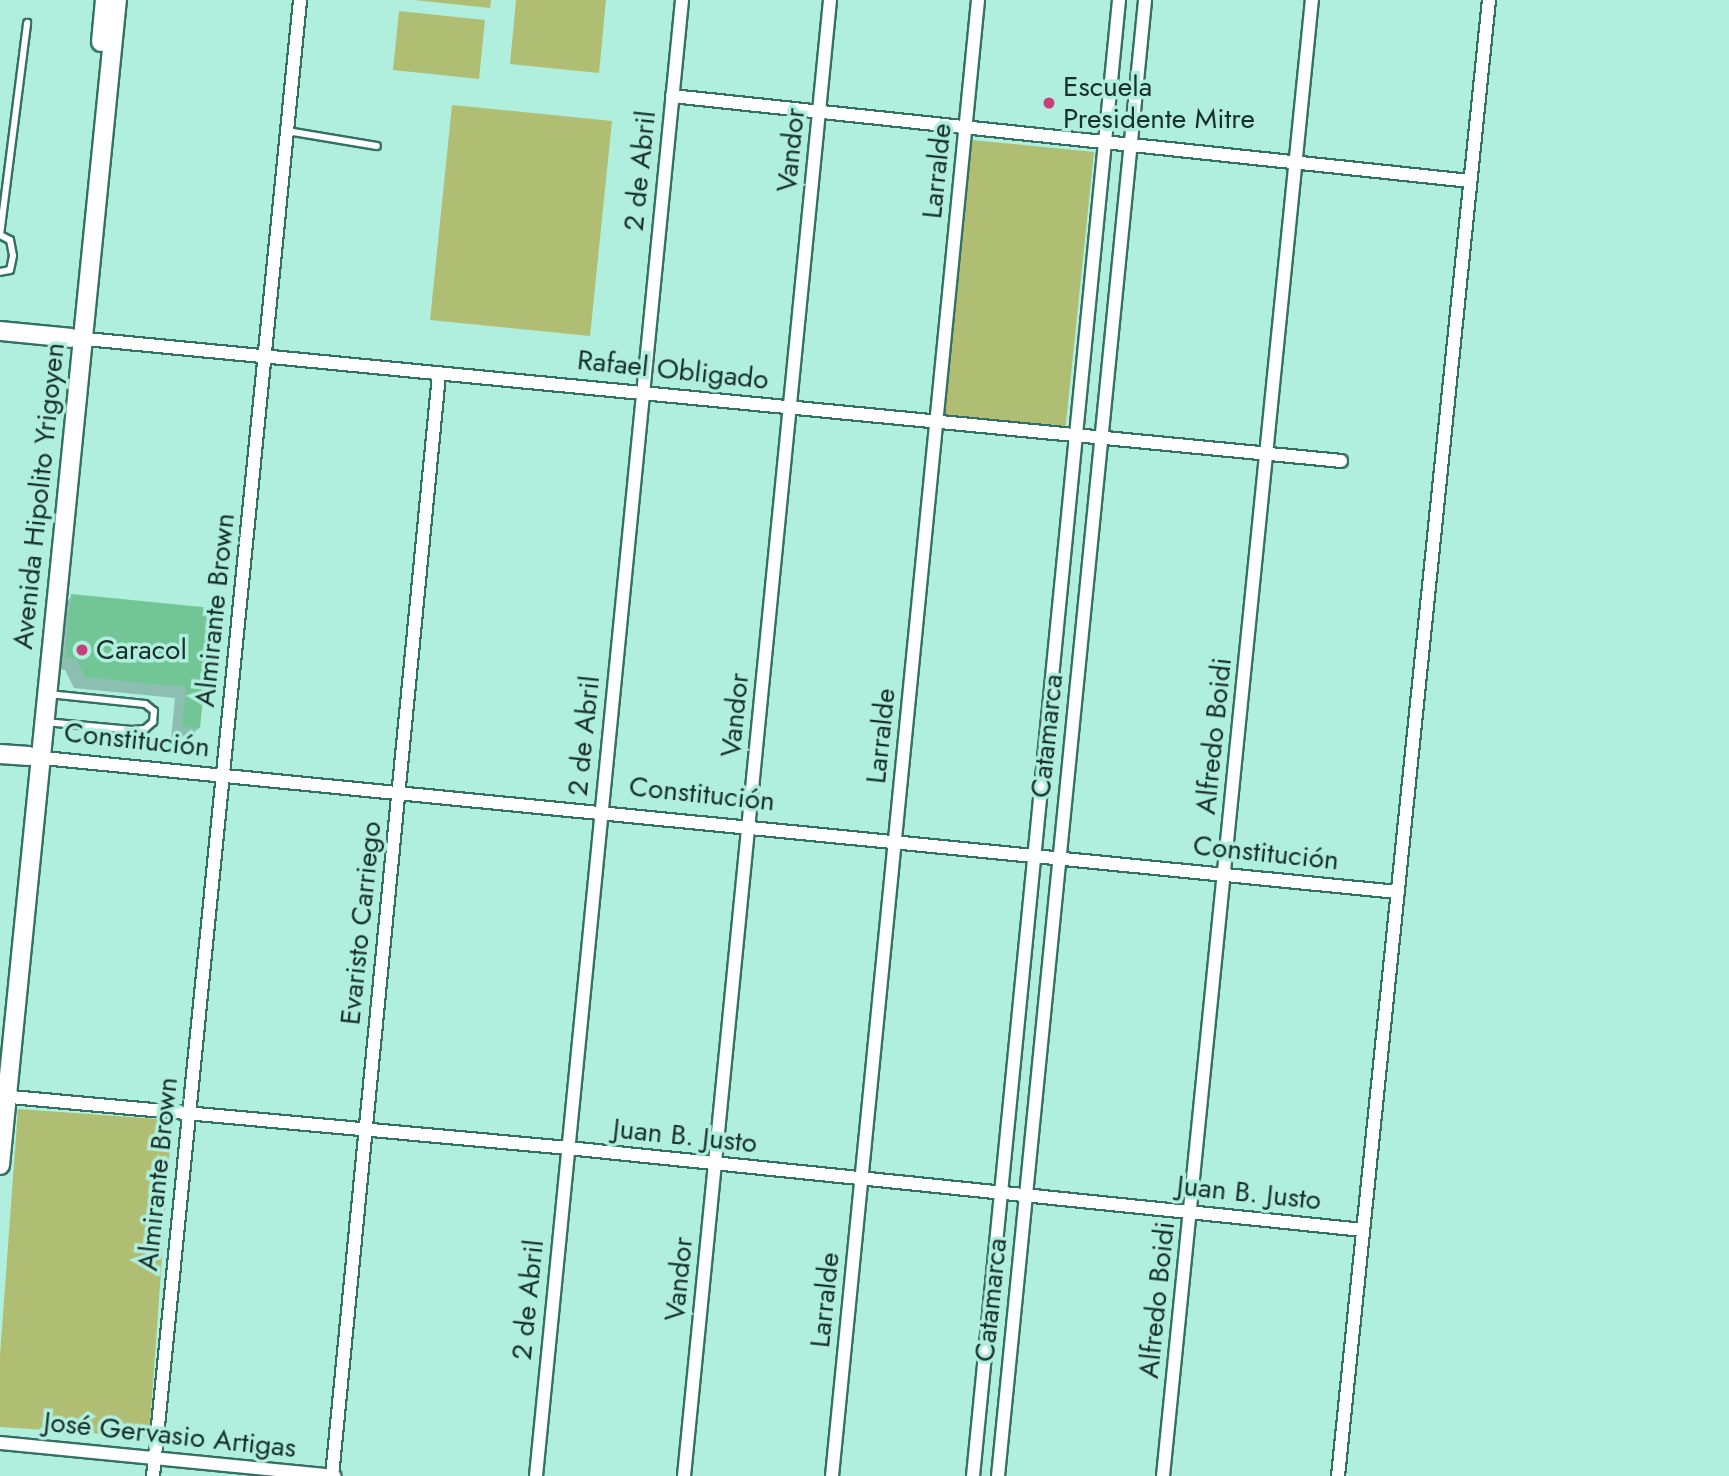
<!DOCTYPE html>
<html>
<head>
<meta charset="utf-8">
<style>
  body { margin:0 }
  #map { position:relative; width:1729px; height:1476px; overflow:hidden; background:#b0eede; font-family:Jost,sans-serif }
  div>[style] { position:absolute }
  [style*='--x'] { left:calc(var(--x)*1px); top:calc(var(--y)*1px); width:calc(var(--w)*1px); rotate:calc(var(--a)*1deg) }
  .green>* { inset:0; background:#b0be73 }
  .shadow>* { inset:0; background:#0003 }
  .building>* { inset:0; background:#72c696 }
  .roads { filter:drop-shadow(2px 0 #347063) drop-shadow(-2px 0 #347063) drop-shadow(0 2px #347063) drop-shadow(0 -2px #347063) }
  .lane>* { height:6px; margin:-3px; padding:0 3px; transform-origin:3px; border-radius:3px; background:#fff }
  .street>* { height:12px; margin:-6px; padding:0 6px; transform-origin:6px; border-radius:6px; background:#fff }
  .secondary>* { height:18px; margin:-9px; padding:0 9px; transform-origin:9px; border-radius:9px; background:#fff }
  .dots>* { width:19px; height:19px; translate:-50% -50%; box-sizing:border-box; border:4px solid #b0eede; border-radius:50% }
  span { translate:-50% -50%; white-space:nowrap; text-align:center; line-height:1.15; -webkit-text-stroke:7px #b0eede; paint-order:stroke }
  .poi-label { font-size:28px; color:#17302a }
  .left { translate:0 -50%; text-align:left }
  .street-label { font-size:28px; color:#17302a }
</style>
</head>
<body>
<div id="map">
  <div class="green">
    <i style="clip-path:polygon(414px 0,491px 0,490px 8px)"></i>
    <i style="clip-path:polygon(516px 0,606px 0,599px 73px,510px 64px)"></i>
    <i style="clip-path:polygon(399px 11px,485px 20px,479px 79px,393px 70px)"></i>
    <i style="clip-path:polygon(452px 105px,612px 121px,590px 336px,430px 320px)"></i>
    <i style="clip-path:polygon(972px 140px,1094px 152px,1065px 432px,944px 420px)"></i>
    <i style="clip-path:polygon(18px 1109px,172px 1120px,149px 1437px,0 1427px,0 1356px)"></i>
  </div>
  <div class="shadow">
    <i style="clip-path:polygon(72px 596px,210px 610px,199px 728px,187px 739px,171px 738px,175px 698px,74px 688px,65px 670px,55px 669px,61px 608px)"></i>
  </div>
  <div class="building">
    <i style="clip-path:polygon(71px 594px,212px 608px,200px 728px,182px 727px,186px 687px,85px 677px,76px 659px,65px 658px)"></i>
  </div>
  <div class="roads">
    <div class="lane">
      <i style="--x:287;--y:131;--w:91;--a:9.5"></i>
      <i style="--x:0;--y:235;--w:214;--a:-82.7"></i>
      <i style="--x:0;--y:235;--w:11;--a:27"></i>
      <i style="--x:10;--y:240;--w:16;--a:79"></i>
      <i style="--x:13;--y:256;--w:14;--a:102"></i>
      <i style="--x:10;--y:270;--w:10;--a:169"></i>
      <i style="--x:45;--y:722;--w:87;--a:5.3"></i>
      <i style="--x:132;--y:730;--w:13;--a:-4"></i>
      <i style="--x:145;--y:729;--w:11;--a:-41"></i>
      <i style="--x:153;--y:722;--w:11;--a:-85"></i>
      <i style="--x:154;--y:711;--w:11;--a:-142"></i>
      <i style="--x:145;--y:704;--w:97;--a:-174.1"></i>
    </div>
    <div class="street">
      <i style="--x:672;--y:96;--w:803;--a:6.08"></i>
      <i style="--x:76;--y:338;--w:1271;--a:5.55"></i>
      <i style="--x:33;--y:757;--w:1372;--a:5.65"></i>
      <i style="--x:0;--y:1096;--w:570;--a:5.23"></i>
      <i style="--x:568;--y:1148;--w:799;--a:5.89"></i>
      <i style="--x:0;--y:1443;--w:336;--a:5.6"></i>
      <i style="--x:153;--y:1476;--w:1483;--a:-84.31"></i>
      <i style="--x:332;--y:1476;--w:1107;--a:-84.45"></i>
      <i style="--x:536;--y:1476;--w:1483;--a:-84.35"></i>
      <i style="--x:684;--y:1476;--w:1483;--a:-84.35"></i>
      <i style="--x:832;--y:1476;--w:1483;--a:-84.35"></i>
      <i style="--x:973;--y:1476;--w:1483;--a:-84.35"></i>
      <i style="--x:998;--y:1476;--w:1483;--a:-84.31"></i>
      <i style="--x:1163;--y:1476;--w:1484;--a:-84.24"></i>
      <i style="--x:1338;--y:1476;--w:1484;--a:-84.16"></i>
    </div>
    <div class="secondary">
      <i style="--x:101;--y:42;--w:42;--a:-84.6"></i>
      <i style="--x:0;--y:331;--w:71;--a:5.6"></i>
      <i style="--x:0;--y:754;--w:29;--a:4"></i>
      <i style="--x:0;--y:1165;--w:1171;--a:-84.27"></i>
    </div>
  </div>
  <div class="dots">
    <i style="left:1049px;top:103px;background:#c73f7b"></i>
    <i style="left:82px;top:650px;background:#c73f7b"></i>
  </div>
  <div class="poi-label">
    <span class="left" style="left:1063px;top:103px">Escuela<br>Presidente Mitre</span>
    <span class="left" style="left:96px;top:650px">Caracol</span>
  </div>
  <div class="street-label">
    <span style="left:791px;top:150px;rotate:-84deg">Vandor</span>
    <span style="left:640px;top:171px;rotate:-84deg">2 de Abril</span>
    <span style="left:937px;top:171px;rotate:-84deg">Larralde</span>
    <span style="left:673px;top:370px;rotate:6deg">Rafael Obligado</span>
    <span style="left:39px;top:496px;rotate:-84deg">Avenida Hipolito Yrigoyen</span>
    <span style="left:215px;top:610px;rotate:-84deg">Almirante Brown</span>
    <span style="left:735px;top:715px;rotate:-84deg">Vandor</span>
    <span style="left:584px;top:736px;rotate:-84deg">2 de Abril</span>
    <span style="left:881px;top:736px;rotate:-84deg">Larralde</span>
    <span style="left:1047px;top:736px;rotate:-84deg">Catamarca</span>
    <span style="left:1214px;top:736px;rotate:-84deg">Alfredo Boidi</span>
    <span style="left:137px;top:740px;rotate:6deg">Constitución</span>
    <span style="left:702px;top:794px;rotate:6deg">Constitución</span>
    <span style="left:1266px;top:853px;rotate:6deg">Constitución</span>
    <span style="left:361px;top:923px;rotate:-84deg">Evaristo Carriego</span>
    <span style="left:685px;top:1136px;rotate:6deg">Juan B. Justo</span>
    <span style="left:158px;top:1174px;rotate:-84deg">Almirante Brown</span>
    <span style="left:1249px;top:1193px;rotate:6deg">Juan B. Justo</span>
    <span style="left:679px;top:1279px;rotate:-84deg">Vandor</span>
    <span style="left:528px;top:1300px;rotate:-84deg">2 de Abril</span>
    <span style="left:825px;top:1300px;rotate:-84deg">Larralde</span>
    <span style="left:991px;top:1300px;rotate:-84deg">Catamarca</span>
    <span style="left:1157px;top:1300px;rotate:-84deg">Alfredo Boidi</span>
    <span style="left:170px;top:1435px;rotate:6deg">José Gervasio Artigas</span>
  </div>
</div>
</body>
</html>
